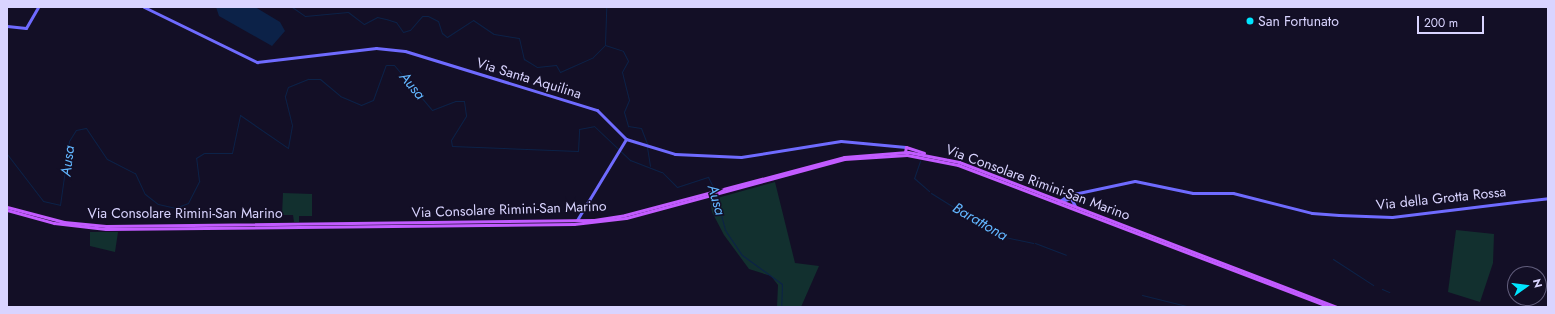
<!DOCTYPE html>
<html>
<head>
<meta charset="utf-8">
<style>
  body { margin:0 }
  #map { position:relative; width:1555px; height:314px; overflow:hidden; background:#130f26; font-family:Jost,sans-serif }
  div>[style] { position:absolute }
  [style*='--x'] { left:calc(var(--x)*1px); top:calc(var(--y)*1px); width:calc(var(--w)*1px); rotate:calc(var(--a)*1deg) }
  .green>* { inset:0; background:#12302f }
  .water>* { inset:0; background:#0c2248 }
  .stream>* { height:1px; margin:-0.5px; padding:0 0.5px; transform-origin:0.5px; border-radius:0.5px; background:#0c2248 }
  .secondary>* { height:3px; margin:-1.5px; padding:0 1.5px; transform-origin:1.5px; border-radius:1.5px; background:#6f6bff }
  .primary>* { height:3px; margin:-1.5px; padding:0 1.5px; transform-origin:1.5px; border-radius:1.5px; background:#c25bff }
  .dots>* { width:11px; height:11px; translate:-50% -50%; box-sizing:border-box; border:2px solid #130f26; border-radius:50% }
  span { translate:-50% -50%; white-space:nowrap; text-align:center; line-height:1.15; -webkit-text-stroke:3px #130f26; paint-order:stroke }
  .poi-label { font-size:14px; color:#d9d4ff }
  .left { translate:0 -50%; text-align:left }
  .street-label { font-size:14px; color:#d9d4ff }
  .water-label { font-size:15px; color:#62b6ff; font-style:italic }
  .frame { position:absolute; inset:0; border:8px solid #d9d4ff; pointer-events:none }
  .north { position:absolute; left:1507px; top:266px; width:40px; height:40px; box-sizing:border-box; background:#130f26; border:1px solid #625e7d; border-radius:50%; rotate:76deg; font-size:11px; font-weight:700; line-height:16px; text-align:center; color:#d9d4ff }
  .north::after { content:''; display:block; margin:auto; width:14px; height:18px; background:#00e5ff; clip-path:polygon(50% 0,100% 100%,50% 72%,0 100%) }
  .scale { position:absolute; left:1417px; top:16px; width:67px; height:18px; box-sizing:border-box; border:2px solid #d9d4ff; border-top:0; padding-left:5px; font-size:12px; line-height:14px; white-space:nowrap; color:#d9d4ff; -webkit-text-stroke:3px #130f26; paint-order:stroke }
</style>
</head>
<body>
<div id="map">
  <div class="green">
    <i style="clip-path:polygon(775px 182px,795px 263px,819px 266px,801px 307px,777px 307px,778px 285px,771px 276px,749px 269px,724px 235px,712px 212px,710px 200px)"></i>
    <i style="clip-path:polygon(283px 193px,312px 194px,312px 216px,299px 216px,299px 222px,294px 222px,293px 215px,282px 215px)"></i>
    <i style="clip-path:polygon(1456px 230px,1494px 234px,1493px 263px,1480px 302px,1448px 292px)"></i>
    <i style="clip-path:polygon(90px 232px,118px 232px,115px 252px,90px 246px)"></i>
  </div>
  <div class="water">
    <i style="clip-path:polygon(216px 7px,255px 7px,280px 22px,285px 31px,272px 46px,219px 16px)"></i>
  </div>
  <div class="stream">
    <i style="--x:292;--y:7;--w:16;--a:35"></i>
    <i style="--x:305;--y:16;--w:43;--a:-5.3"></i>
    <i style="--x:348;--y:12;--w:20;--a:37"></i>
    <i style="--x:364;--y:24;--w:15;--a:-28"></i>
    <i style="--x:377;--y:17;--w:9;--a:13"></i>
    <i style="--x:386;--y:19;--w:10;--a:17"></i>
    <i style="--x:396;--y:22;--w:12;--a:55"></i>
    <i style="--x:403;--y:32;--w:7;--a:-16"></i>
    <i style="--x:410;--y:30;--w:18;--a:-49"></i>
    <i style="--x:422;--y:16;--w:6;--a:0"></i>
    <i style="--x:428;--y:16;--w:11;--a:27"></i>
    <i style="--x:438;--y:21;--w:13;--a:72"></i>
    <i style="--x:442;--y:33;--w:6;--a:39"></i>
    <i style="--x:447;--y:37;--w:31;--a:-33"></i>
    <i style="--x:473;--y:20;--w:25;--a:34"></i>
    <i style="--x:494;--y:34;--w:25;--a:9"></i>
    <i style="--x:519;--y:38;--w:22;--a:77"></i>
    <i style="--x:524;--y:59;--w:15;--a:32"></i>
    <i style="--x:537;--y:67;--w:19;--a:-6"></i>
    <i style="--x:556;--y:65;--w:8;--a:60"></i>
    <i style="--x:560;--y:72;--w:36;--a:-24"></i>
    <i style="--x:593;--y:57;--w:17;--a:-45"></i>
    <i style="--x:605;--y:45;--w:19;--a:18"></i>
    <i style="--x:623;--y:51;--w:11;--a:63"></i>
    <i style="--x:628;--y:61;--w:13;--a:119"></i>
    <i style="--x:622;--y:72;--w:29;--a:76"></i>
    <i style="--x:629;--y:100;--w:13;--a:113"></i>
    <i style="--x:624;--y:112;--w:15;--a:74"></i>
    <i style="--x:628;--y:126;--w:13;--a:9"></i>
    <i style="--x:641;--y:128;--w:17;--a:69"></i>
    <i style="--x:605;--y:44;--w:37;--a:-88"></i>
    <i style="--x:647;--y:147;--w:19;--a:81"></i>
    <i style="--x:7;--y:154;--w:59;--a:52.5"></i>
    <i style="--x:43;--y:201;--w:17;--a:13"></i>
    <i style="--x:60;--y:205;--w:65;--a:-82"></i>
    <i style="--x:69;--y:141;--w:13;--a:-58"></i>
    <i style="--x:76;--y:130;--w:10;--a:-11"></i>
    <i style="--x:86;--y:128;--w:37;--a:56"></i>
    <i style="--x:107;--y:159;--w:31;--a:27"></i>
    <i style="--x:135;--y:173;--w:23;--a:65"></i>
    <i style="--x:145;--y:194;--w:16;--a:38"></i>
    <i style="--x:158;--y:204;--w:17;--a:13"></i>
    <i style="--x:175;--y:208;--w:14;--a:-21"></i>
    <i style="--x:188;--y:203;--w:25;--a:-63"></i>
    <i style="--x:199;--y:181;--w:23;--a:-97"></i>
    <i style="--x:196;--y:158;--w:9;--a:-32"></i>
    <i style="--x:204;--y:153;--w:28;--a:0"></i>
    <i style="--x:232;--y:153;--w:39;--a:-78"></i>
    <i style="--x:240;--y:115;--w:58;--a:34.5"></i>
    <i style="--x:288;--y:148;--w:23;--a:-80"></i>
    <i style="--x:292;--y:125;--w:30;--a:-104"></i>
    <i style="--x:285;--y:96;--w:9;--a:-72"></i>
    <i style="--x:288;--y:87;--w:22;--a:-22"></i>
    <i style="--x:308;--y:79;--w:12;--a:0"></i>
    <i style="--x:320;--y:79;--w:26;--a:40"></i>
    <i style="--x:340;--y:96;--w:23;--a:23"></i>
    <i style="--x:361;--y:105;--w:13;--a:-23"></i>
    <i style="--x:373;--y:100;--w:37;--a:-70"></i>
    <i style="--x:386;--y:65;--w:8;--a:0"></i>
    <i style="--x:394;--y:65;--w:59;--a:49.8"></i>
    <i style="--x:432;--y:110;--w:25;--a:-21"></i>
    <i style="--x:455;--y:101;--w:9;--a:0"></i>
    <i style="--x:464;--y:101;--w:15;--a:82"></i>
    <i style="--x:466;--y:116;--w:28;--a:122"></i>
    <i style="--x:451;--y:140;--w:6;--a:81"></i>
    <i style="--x:452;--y:146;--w:126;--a:2.3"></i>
    <i style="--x:578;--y:151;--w:22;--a:-87"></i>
    <i style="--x:579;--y:129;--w:15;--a:-11"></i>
    <i style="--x:594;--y:126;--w:50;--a:43.4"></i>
    <i style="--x:630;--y:160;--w:34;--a:21"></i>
    <i style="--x:662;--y:172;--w:21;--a:45"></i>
    <i style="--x:677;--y:187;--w:33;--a:-18"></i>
    <i style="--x:708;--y:177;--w:16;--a:63"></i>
    <i style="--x:920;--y:161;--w:18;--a:109"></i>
    <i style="--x:914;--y:178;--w:20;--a:41"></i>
    <i style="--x:931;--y:193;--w:81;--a:31.9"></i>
    <i style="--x:1000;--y:236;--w:34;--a:12"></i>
    <i style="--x:716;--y:196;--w:35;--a:75"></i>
    <i style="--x:725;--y:230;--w:30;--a:56"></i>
    <i style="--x:742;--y:255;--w:49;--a:35.9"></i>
    <i style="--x:782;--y:284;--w:23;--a:92"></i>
    <i style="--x:1035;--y:243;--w:33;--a:21"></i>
    <i style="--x:1333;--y:259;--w:48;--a:33"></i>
    <i style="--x:1382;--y:289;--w:8;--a:23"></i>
    <i style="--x:1142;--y:295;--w:50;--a:13.8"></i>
  </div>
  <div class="secondary">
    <i style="--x:144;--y:7;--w:126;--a:26"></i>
    <i style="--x:257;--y:62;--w:120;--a:-6.7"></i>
    <i style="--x:376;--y:48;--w:29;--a:6"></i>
    <i style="--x:405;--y:51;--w:201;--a:17.1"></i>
    <i style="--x:597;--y:110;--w:41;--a:45"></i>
    <i style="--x:626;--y:139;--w:51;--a:17"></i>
    <i style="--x:675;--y:154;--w:66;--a:2.6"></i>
    <i style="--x:741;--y:157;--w:101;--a:-9.1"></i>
    <i style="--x:841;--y:141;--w:65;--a:5.3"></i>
    <i style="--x:7;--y:26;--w:19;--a:6"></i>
    <i style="--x:26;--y:28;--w:24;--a:-60"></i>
    <i style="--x:1062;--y:201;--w:12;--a:-20"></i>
    <i style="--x:1058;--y:202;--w:13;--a:-32"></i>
    <i style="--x:1069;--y:195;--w:67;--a:-12"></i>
    <i style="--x:1135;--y:181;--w:59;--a:11.7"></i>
    <i style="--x:1193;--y:193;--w:40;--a:0"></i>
    <i style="--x:1233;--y:193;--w:81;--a:14.2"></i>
    <i style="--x:1312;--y:213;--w:27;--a:4"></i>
    <i style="--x:1339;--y:215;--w:53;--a:2.2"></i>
    <i style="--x:1392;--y:217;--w:157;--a:-6.9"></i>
    <i style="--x:1075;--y:206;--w:7;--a:-117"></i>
    <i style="--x:1072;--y:200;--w:8;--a:-50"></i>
    <i style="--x:577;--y:220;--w:95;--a:-58.8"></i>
  </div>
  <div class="primary">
    <i style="--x:905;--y:152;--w:5;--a:-79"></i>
    <i style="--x:906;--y:147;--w:19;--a:18"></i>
    <i style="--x:7;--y:207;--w:59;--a:14.7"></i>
    <i style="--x:64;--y:222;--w:42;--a:5.4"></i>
    <i style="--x:106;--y:226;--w:488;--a:-0.7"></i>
    <i style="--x:594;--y:220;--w:31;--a:-9"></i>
    <i style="--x:625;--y:215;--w:227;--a:-14.8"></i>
    <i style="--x:844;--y:157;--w:64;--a:-4.5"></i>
    <i style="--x:908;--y:152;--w:52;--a:11.1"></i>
    <i style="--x:959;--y:162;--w:405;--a:21"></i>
    <i style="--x:7;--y:210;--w:49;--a:15.5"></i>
    <i style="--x:54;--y:223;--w:52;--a:6.6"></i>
    <i style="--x:106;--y:229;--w:468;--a:-0.6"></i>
    <i style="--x:574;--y:224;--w:52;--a:-6.6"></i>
    <i style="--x:626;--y:218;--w:226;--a:-15.1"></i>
    <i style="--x:844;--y:159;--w:63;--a:-3.6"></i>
    <i style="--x:907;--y:155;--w:52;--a:11.1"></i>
    <i style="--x:958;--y:165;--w:397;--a:20.9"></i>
  </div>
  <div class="dots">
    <i style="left:1250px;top:21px;background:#00e5ff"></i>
  </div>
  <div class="poi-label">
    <span class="left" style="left:1258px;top:21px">San Fortunato</span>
  </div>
  <div class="street-label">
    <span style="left:529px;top:78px;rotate:17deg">Via Santa Aquilina</span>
    <span style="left:1038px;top:182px;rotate:20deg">Via Consolare Rimini-San Marino</span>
    <span style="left:1441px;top:198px;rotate:-6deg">Via della Grotta Rossa</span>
    <span style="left:509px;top:209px;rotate:-2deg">Via Consolare Rimini-San Marino</span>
    <span style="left:185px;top:213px">Via Consolare Rimini-San Marino</span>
  </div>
  <div class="water-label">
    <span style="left:412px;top:86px;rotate:50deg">Ausa</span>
    <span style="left:68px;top:161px;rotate:-83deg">Ausa</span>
    <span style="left:716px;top:200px;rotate:74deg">Ausa</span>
    <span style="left:980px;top:222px;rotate:30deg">Barattona</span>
  </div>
  <div class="frame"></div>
  <div class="north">N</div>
  <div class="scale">200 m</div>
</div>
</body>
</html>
